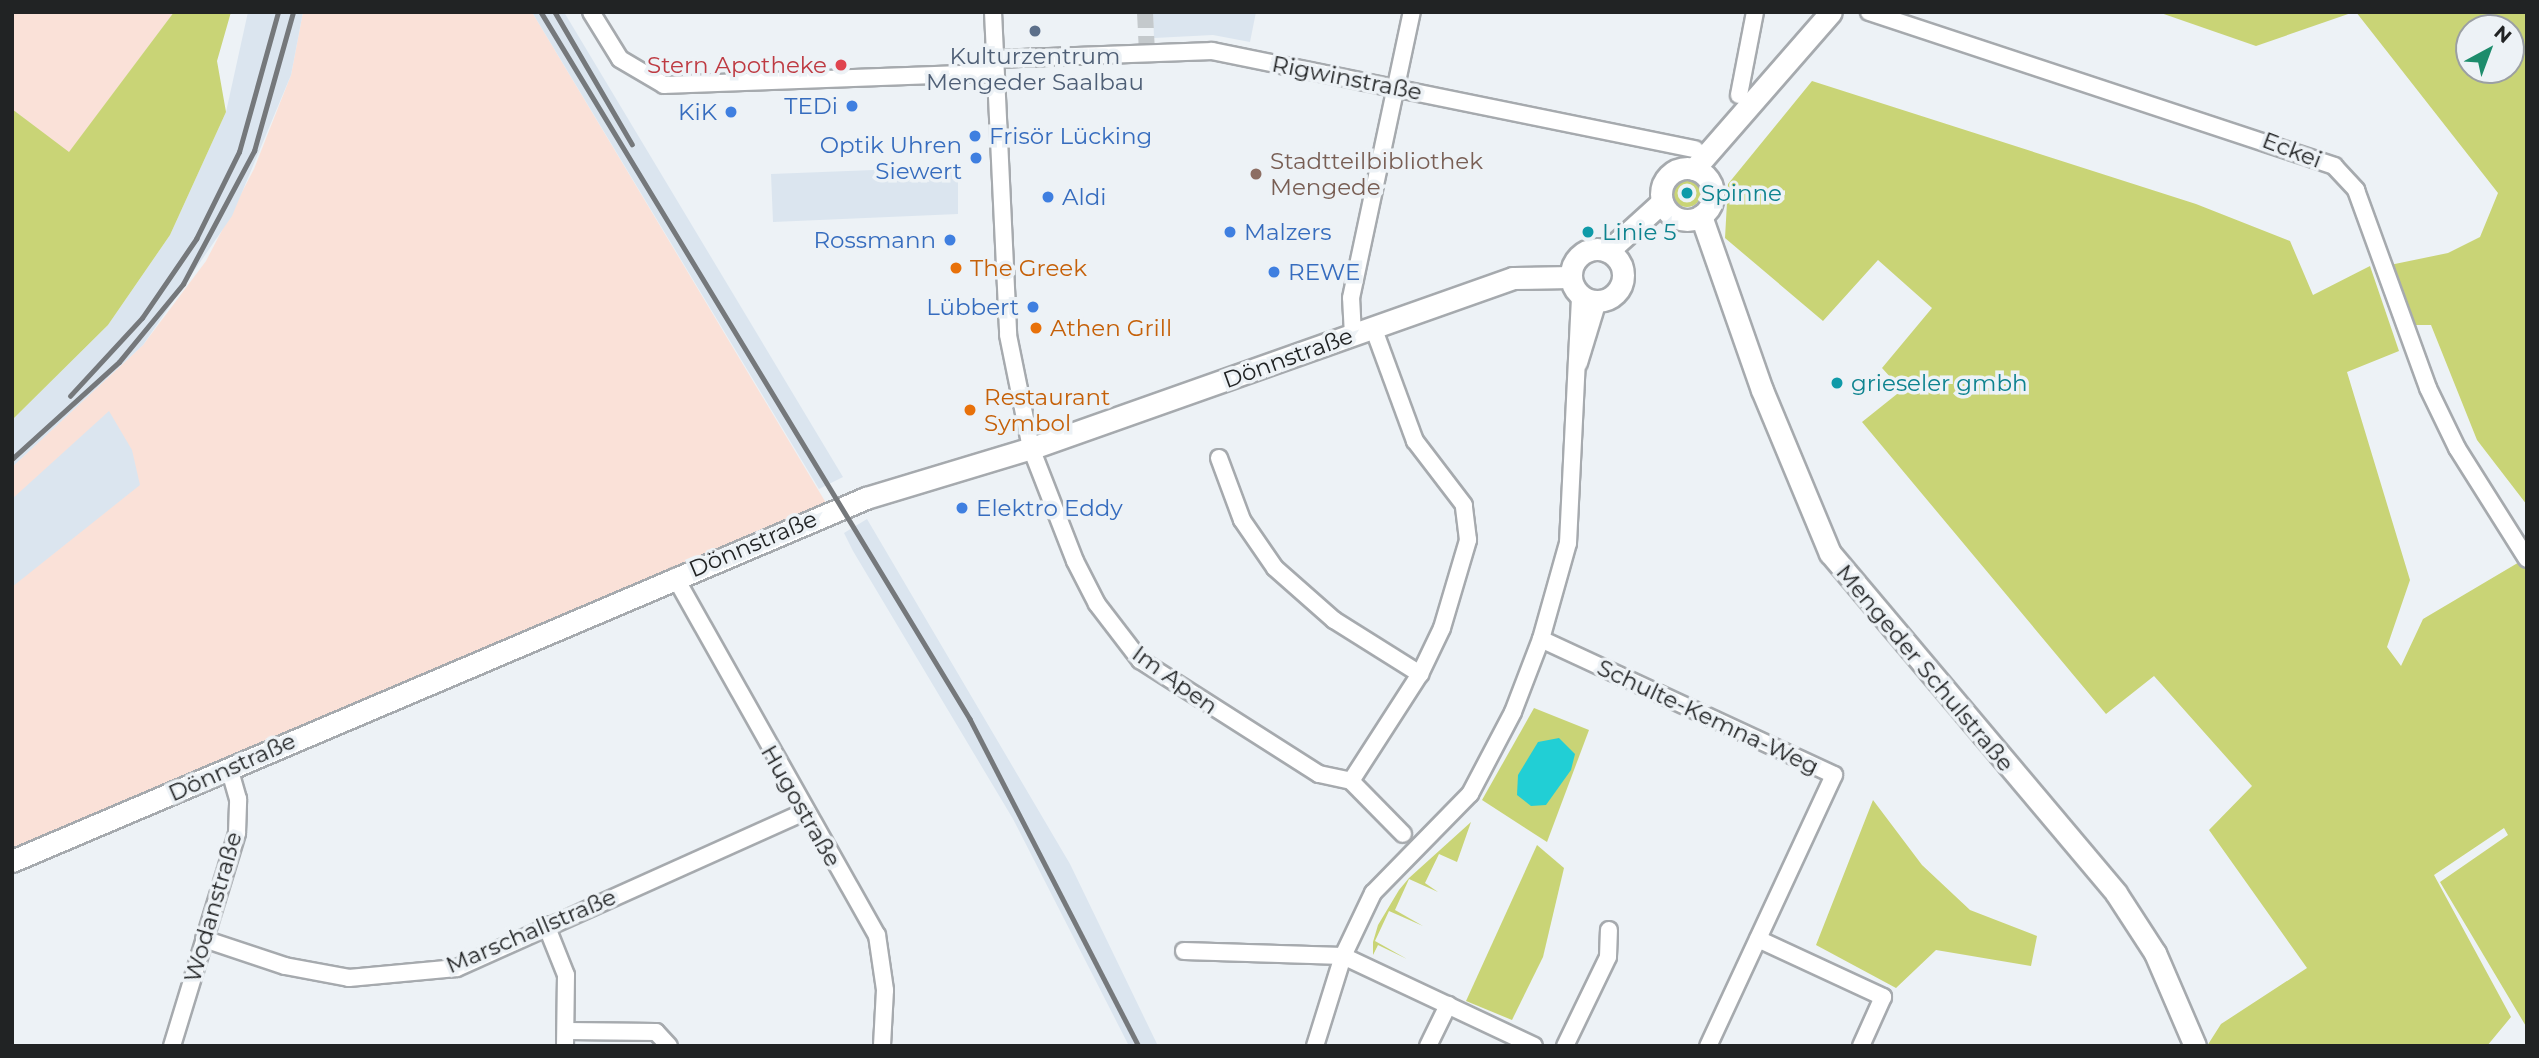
<!DOCTYPE html>
<html>
<head>
<meta charset="utf-8">
<style>
  body { margin:0 }
  #map { position:relative; width:2539px; height:1058px; overflow:hidden; background:#edf2f6; font-family:Montserrat,sans-serif }
  div>[style] { position:absolute }
  [style*='--x'] { left:calc(var(--x)*1px); top:calc(var(--y)*1px); width:calc(var(--w)*1px); rotate:calc(var(--a)*1deg) }
  .commercial>* { inset:0; background:#fae1d8 }
  .built>* { inset:0; background:#dbe5ef }
  .green>* { inset:0; background:#c9d476 }
  .round { border-radius:50% }
  .water>* { inset:0; background:#21cfd5 }
  .street-tunnel>* { height:16px; margin-top:-8px; transform-origin:0; background:repeating-linear-gradient(90deg,#c4c9cc 0 16px,transparent 0 24px) }
  .roads { filter:drop-shadow(2px 0 #a6aaae) drop-shadow(-2px 0 #a6aaae) drop-shadow(0 2px #a6aaae) drop-shadow(0 -2px #a6aaae) }
  .street>* { height:16px; margin:-8px; padding:0 8px; transform-origin:8px; border-radius:8px; background:#fff }
  .secondary>* { height:21px; margin:-10.5px; padding:0 10.5px; transform-origin:10.5px; border-radius:10.5px; background:#fff }
  .secondary>.ring { margin:-10.5px; padding:0; box-sizing:content-box; background:none; border:21px solid #fff; border-radius:50% }
  .rail>* { height:4.5px; margin:-2.25px; padding:0 2.25px; transform-origin:2.25px; border-radius:2.25px; background:#75787b }
  .dots>* { width:19px; height:19px; translate:-50% -50%; box-sizing:border-box; border:4px solid #edf2f6; border-radius:50% }
  span { translate:-50% -50%; white-space:nowrap; text-align:center; line-height:1.15; -webkit-text-stroke:7px #edf2f6; paint-order:stroke }
  .service-label { font-size:23px; color:#4e5e75 }
  .health-label { font-size:23px; color:#be3a42 }
  .right { translate:-100% -50%; text-align:right }
  .street-label { font-size:23px; color:#212324 }
  .shop-label { font-size:23px; color:#366cbe }
  .left { translate:0 -50%; text-align:left }
  .education-label { font-size:23px; color:#785e54 }
  .culture-label { font-size:23px; color:#0d838f }
  .food-label { font-size:23px; color:#c56008 }
  .frame { position:absolute; inset:0; border:14px solid #212324; pointer-events:none }
  .north { position:absolute; left:2455px; top:14px; width:70px; height:70px; box-sizing:border-box; background:#edf2f6; border:2px solid #9b9fa2; border-radius:50%; rotate:41deg; font-size:19px; font-weight:700; line-height:28px; text-align:center; color:#212324 }
  .north::after { content:''; display:block; margin:auto; width:24px; height:32px; background:#1d8c6c; clip-path:polygon(50% 0,100% 100%,50% 72%,0 100%) }
</style>
</head>
<body>
<div id="map">
  <div class="commercial">
    <i style="clip-path:polygon(12px 12px,174px 12px,69px 153px,12px 109px)"></i>
    <i style="clip-path:polygon(303px 12px,532px 12px,832px 513px,12px 861px,12px 467px,143px 345px,206px 261px,254px 169px,291px 75px)"></i>
  </div>
  <div class="built">
    <i style="clip-path:polygon(248px 12px,303px 12px,291px 75px,232px 216px,143px 345px,12px 467px,12px 420px,108px 325px,170px 235px,226px 112px)"></i>
    <i style="clip-path:polygon(532px 12px,564px 12px,843px 477px,819px 489px)"></i>
    <i style="clip-path:polygon(1153px 12px,1256px 12px,1250px 42px,1213px 35px,1154px 38px)"></i>
    <i style="clip-path:polygon(951px 167px,952px 179px,958px 179px,958px 214px,773px 222px,771px 174px)"></i>
    <i style="clip-path:polygon(109px 411px,132px 450px,140px 485px,12px 587px,12px 499px)"></i>
    <i style="clip-path:polygon(867px 519px,1070px 864px,1158px 1046px,1129px 1046px,1013px 819px,853px 551px,844px 533px)"></i>
  </div>
  <div class="green">
    <i style="clip-path:polygon(174px 12px,231px 12px,217px 61px,226px 112px,170px 235px,108px 325px,12px 420px,12px 109px,69px 152px)"></i>
    <i style="clip-path:polygon(2158px 12px,2354px 12px,2256px 46px)"></i>
    <i style="clip-path:polygon(evenodd,2356px 12px,2527px 12px,2527px 505px,2477px 440px,2431px 325px,2408px 325px,2385px 266px,2448px 253px,2480px 237px,2498px 193px,2356px 12px,2469px 28px,2511px 28px,2511px 70px,2469px 70px,2469px 28px)"></i>
    <i style="clip-path:polygon(1812px 81px,2196px 204px,2290px 241px,2313px 295px,2370px 266px,2399px 351px,2347px 372px,2410px 580px,2387px 647px,2401px 666px,2423px 619px,2521px 561px,2527px 568px,2527px 1028px,2440px 882px,2508px 835px,2504px 828px,2434px 875px,2511px 1017px,2487px 1046px,2207px 1046px,2221px 1024px,2307px 968px,2209px 830px,2252px 786px,2154px 676px,2106px 714px,1862px 422px,1902px 390px,1882px 368px,1932px 308px,1878px 260px,1823px 321px,1725px 238px,1728px 184px)"></i>
    <i class="round" style="left:1673px;top:179px;width:28px;height:28px"></i>
    <i style="clip-path:polygon(1534px 708px,1589px 730px,1547px 842px,1482px 800px)"></i>
    <i style="clip-path:polygon(1873px 800px,1922px 865px,1970px 910px,2037px 936px,2031px 966px,1936px 950px,1896px 988px,1816px 945px)"></i>
    <i style="clip-path:polygon(1471px 822px,1457px 862px,1439px 854px,1425px 883px,1438px 892px,1409px 879px,1395px 910px,1423px 926px,1389px 911px,1375px 941px,1407px 959px,1378px 945px,1373px 955px,1373px 942px,1378px 925px,1399px 890px,1409px 878px)"></i>
    <i style="clip-path:polygon(1537px 845px,1564px 868px,1543px 957px,1512px 1020px,1466px 1001px)"></i>
  </div>
  <div class="water">
    <i style="clip-path:polygon(1559px 738px,1575px 754px,1571px 770px,1546px 805px,1531px 806px,1517px 795px,1518px 775px,1538px 742px)"></i>
  </div>
  <div class="street-tunnel">
    <i style="--x:1145;--y:12;--w:41;--a:87.2"></i>
  </div>
  <div class="roads">
    <div class="street">
      <i style="--x:591;--y:12;--w:55;--a:58.3"></i>
      <i style="--x:620;--y:59;--w:51;--a:30.6"></i>
      <i style="--x:664;--y:85;--w:331;--a:-2.1"></i>
      <i style="--x:993;--y:12;--w:323;--a:87.3"></i>
      <i style="--x:1008;--y:335;--w:115;--a:78.5"></i>
      <i style="--x:1031;--y:448;--w:121;--a:68.7"></i>
      <i style="--x:1075;--y:561;--w:48;--a:62.9"></i>
      <i style="--x:1097;--y:604;--w:71;--a:52.5"></i>
      <i style="--x:1140;--y:660;--w:212;--a:32.5"></i>
      <i style="--x:1319;--y:774;--w:33;--a:12"></i>
      <i style="--x:1351;--y:781;--w:74;--a:45.5"></i>
      <i style="--x:1869;--y:12;--w:490;--a:18.3"></i>
      <i style="--x:2334;--y:166;--w:33;--a:47"></i>
      <i style="--x:2356;--y:190;--w:211;--a:70"></i>
      <i style="--x:2428;--y:388;--w:67;--a:64.2"></i>
      <i style="--x:2457;--y:448;--w:131;--a:57.8"></i>
      <i style="--x:995;--y:59;--w:217;--a:-2.1"></i>
      <i style="--x:1212;--y:51;--w:493;--a:11.5"></i>
      <i style="--x:1739;--y:95;--w:85;--a:-79.1"></i>
      <i style="--x:1353;--y:335;--w:37;--a:-93"></i>
      <i style="--x:1351;--y:298;--w:292;--a:-78"></i>
      <i style="--x:1579;--y:363;--w:65;--a:-73"></i>
      <i style="--x:1219;--y:458;--w:66;--a:69.6"></i>
      <i style="--x:1242;--y:520;--w:58;--a:55.5"></i>
      <i style="--x:1275;--y:568;--w:79;--a:41.4"></i>
      <i style="--x:1334;--y:620;--w:102;--a:32.1"></i>
      <i style="--x:675;--y:577;--w:411;--a:60.6"></i>
      <i style="--x:877;--y:935;--w:56;--a:81.7"></i>
      <i style="--x:885;--y:990;--w:56;--a:93.1"></i>
      <i style="--x:1541;--y:639;--w:323;--a:24.9"></i>
      <i style="--x:1834;--y:775;--w:299;--a:114.9"></i>
      <i style="--x:1351;--y:781;--w:127;--a:-57.2"></i>
      <i style="--x:1420;--y:674;--w:51;--a:-64.4"></i>
      <i style="--x:1442;--y:628;--w:92;--a:-73.5"></i>
      <i style="--x:1468;--y:540;--w:35;--a:-97"></i>
      <i style="--x:1464;--y:505;--w:81;--a:-127.4"></i>
      <i style="--x:1415;--y:441;--w:121;--a:-110.2"></i>
      <i style="--x:546;--y:925;--w:54;--a:68.2"></i>
      <i style="--x:566;--y:975;--w:71;--a:90.8"></i>
      <i style="--x:204;--y:939;--w:85;--a:18.4"></i>
      <i style="--x:285;--y:966;--w:65;--a:10.6"></i>
      <i style="--x:349;--y:978;--w:108;--a:-5.3"></i>
      <i style="--x:457;--y:968;--w:380;--a:-24.2"></i>
      <i style="--x:1758;--y:939;--w:138;--a:24.9"></i>
      <i style="--x:1883;--y:997;--w:54;--a:114.2"></i>
      <i style="--x:1184;--y:951;--w:159;--a:1.8"></i>
      <i style="--x:1343;--y:956;--w:211;--a:25.2"></i>
      <i style="--x:567;--y:1031;--w:89;--a:0.6"></i>
      <i style="--x:656;--y:1032;--w:19;--a:47"></i>
      <i style="--x:172;--y:1046;--w:223;--a:-73"></i>
      <i style="--x:237;--y:833;--w:34;--a:-88"></i>
      <i style="--x:238;--y:799;--w:32;--a:-106"></i>
      <i style="--x:1315;--y:1046;--w:94;--a:-72.7"></i>
      <i style="--x:1343;--y:956;--w:70;--a:-64.5"></i>
      <i style="--x:1373;--y:893;--w:139;--a:-45.6"></i>
      <i style="--x:1470;--y:794;--w:93;--a:-62.3"></i>
      <i style="--x:1513;--y:712;--w:78;--a:-69"></i>
      <i style="--x:1541;--y:639;--w:100;--a:-74.3"></i>
      <i style="--x:1568;--y:543;--w:249;--a:-87.2"></i>
      <i style="--x:1428;--y:1046;--w:46;--a:-64"></i>
      <i style="--x:1565;--y:1046;--w:99;--a:-64.2"></i>
      <i style="--x:1608;--y:957;--w:27;--a:-88"></i>
    </div>
    <div class="secondary">
      <i class="ring" style="left:1661px;top:168px;width:31px;height:31px"></i>
      <i style="--x:1694;--y:169;--w:208;--a:-48.9"></i>
      <i style="--x:1701;--y:216;--w:184;--a:70.7"></i>
      <i style="--x:1762;--y:390;--w:177;--a:67.4"></i>
      <i style="--x:1830;--y:553;--w:444;--a:49.9"></i>
      <i style="--x:2116;--y:893;--w:72;--a:57"></i>
      <i style="--x:2155;--y:953;--w:101;--a:66.7"></i>
      <i class="ring" style="left:1571px;top:249px;width:31px;height:31px"></i>
      <i style="--x:1608;--y:251;--w:73;--a:-42.2"></i>
      <i style="--x:12;--y:861;--w:928;--a:-23.03"></i>
      <i style="--x:866;--y:498;--w:177;--a:-16.8"></i>
      <i style="--x:1035;--y:447;--w:507;--a:-19.47"></i>
      <i style="--x:1513;--y:278;--w:58;--a:-1"></i>
    </div>
  </div>
  <div class="rail">
    <i style="--x:541;--y:12;--w:827;--a:58.75"></i>
    <i style="--x:970;--y:719;--w:368;--a:62.7"></i>
    <i style="--x:555;--y:12;--w:153;--a:59.7"></i>
    <i style="--x:70;--y:396;--w:106;--a:-47.3"></i>
    <i style="--x:142;--y:318;--w:96;--a:-55.6"></i>
    <i style="--x:196;--y:239;--w:97;--a:-63.7"></i>
    <i style="--x:239;--y:152;--w:145;--a:-74.4"></i>
    <i style="--x:12;--y:459;--w:144;--a:-42.2"></i>
    <i style="--x:119;--y:362;--w:101;--a:-50.6"></i>
    <i style="--x:183;--y:284;--w:151;--a:-61.9"></i>
    <i style="--x:254;--y:151;--w:144;--a:-74.3"></i>
  </div>
  <div class="dots">
    <i style="left:1035px;top:31px;background:#5c6f8a"></i>
    <i style="left:841px;top:65px;background:#e0444e"></i>
    <i style="left:852px;top:106px;background:#3f7fe0"></i>
    <i style="left:731px;top:112px;background:#3f7fe0"></i>
    <i style="left:975px;top:136px;background:#3f7fe0"></i>
    <i style="left:976px;top:158px;background:#3f7fe0"></i>
    <i style="left:1256px;top:174px;background:#8d6e63"></i>
    <i style="left:1687px;top:193px;background:#0f9aa8"></i>
    <i style="left:1048px;top:197px;background:#3f7fe0"></i>
    <i style="left:1230px;top:232px;background:#3f7fe0"></i>
    <i style="left:1588px;top:232px;background:#0f9aa8"></i>
    <i style="left:950px;top:240px;background:#3f7fe0"></i>
    <i style="left:956px;top:268px;background:#e8710a"></i>
    <i style="left:1274px;top:272px;background:#3f7fe0"></i>
    <i style="left:1033px;top:307px;background:#3f7fe0"></i>
    <i style="left:1036px;top:328px;background:#e8710a"></i>
    <i style="left:1837px;top:383px;background:#0f9aa8"></i>
    <i style="left:970px;top:410px;background:#e8710a"></i>
    <i style="left:962px;top:508px;background:#3f7fe0"></i>
  </div>
  <div class="service-label">
    <span style="left:1035px;top:69px">Kulturzentrum<br>Mengeder Saalbau</span>
  </div>
  <div class="health-label">
    <span class="right" style="left:827px;top:65px">Stern Apotheke</span>
  </div>
  <div class="street-label">
    <span style="left:1347px;top:78px;rotate:11deg">Rigwinstraße</span>
    <span style="left:2292px;top:150px;rotate:21deg">Eckei</span>
    <span style="left:1288px;top:358px;rotate:-20deg">Dönnstraße</span>
    <span style="left:753px;top:544px;rotate:-23deg">Dönnstraße</span>
    <span style="left:1925px;top:668px;rotate:50deg">Mengeder Schulstraße</span>
    <span style="left:1175px;top:680px;rotate:36deg">Im Apen</span>
    <span style="left:1708px;top:717px;rotate:25deg">Schulte-Kemna-Weg</span>
    <span style="left:232px;top:767px;rotate:-24deg">Dönnstraße</span>
    <span style="left:801px;top:806px;rotate:60deg">Hugostraße</span>
    <span style="left:213px;top:907px;rotate:-74deg">Wodanstraße</span>
    <span style="left:531px;top:931px;rotate:-23deg">Marschallstraße</span>
  </div>
  <div class="shop-label">
    <span class="right" style="left:838px;top:106px">TEDi</span>
    <span class="right" style="left:717px;top:112px">KiK</span>
    <span class="left" style="left:989px;top:136px">Frisör Lücking</span>
    <span class="right" style="left:962px;top:158px">Optik Uhren<br>Siewert</span>
    <span class="left" style="left:1062px;top:197px">Aldi</span>
    <span class="left" style="left:1244px;top:232px">Malzers</span>
    <span class="right" style="left:936px;top:240px">Rossmann</span>
    <span class="left" style="left:1288px;top:272px">REWE</span>
    <span class="right" style="left:1019px;top:307px">Lübbert</span>
    <span class="left" style="left:976px;top:508px">Elektro Eddy</span>
  </div>
  <div class="education-label">
    <span class="left" style="left:1270px;top:174px">Stadtteilbibliothek<br>Mengede</span>
  </div>
  <div class="culture-label">
    <span class="left" style="left:1701px;top:193px">Spinne</span>
    <span class="left" style="left:1602px;top:232px">Linie 5</span>
    <span class="left" style="left:1851px;top:383px">grieseler gmbh</span>
  </div>
  <div class="food-label">
    <span class="left" style="left:970px;top:268px">The Greek</span>
    <span class="left" style="left:1050px;top:328px">Athen Grill</span>
    <span class="left" style="left:984px;top:410px">Restaurant<br>Symbol</span>
  </div>
  <div class="frame"></div>
  <div class="north">N</div>
</div>
</body>
</html>
